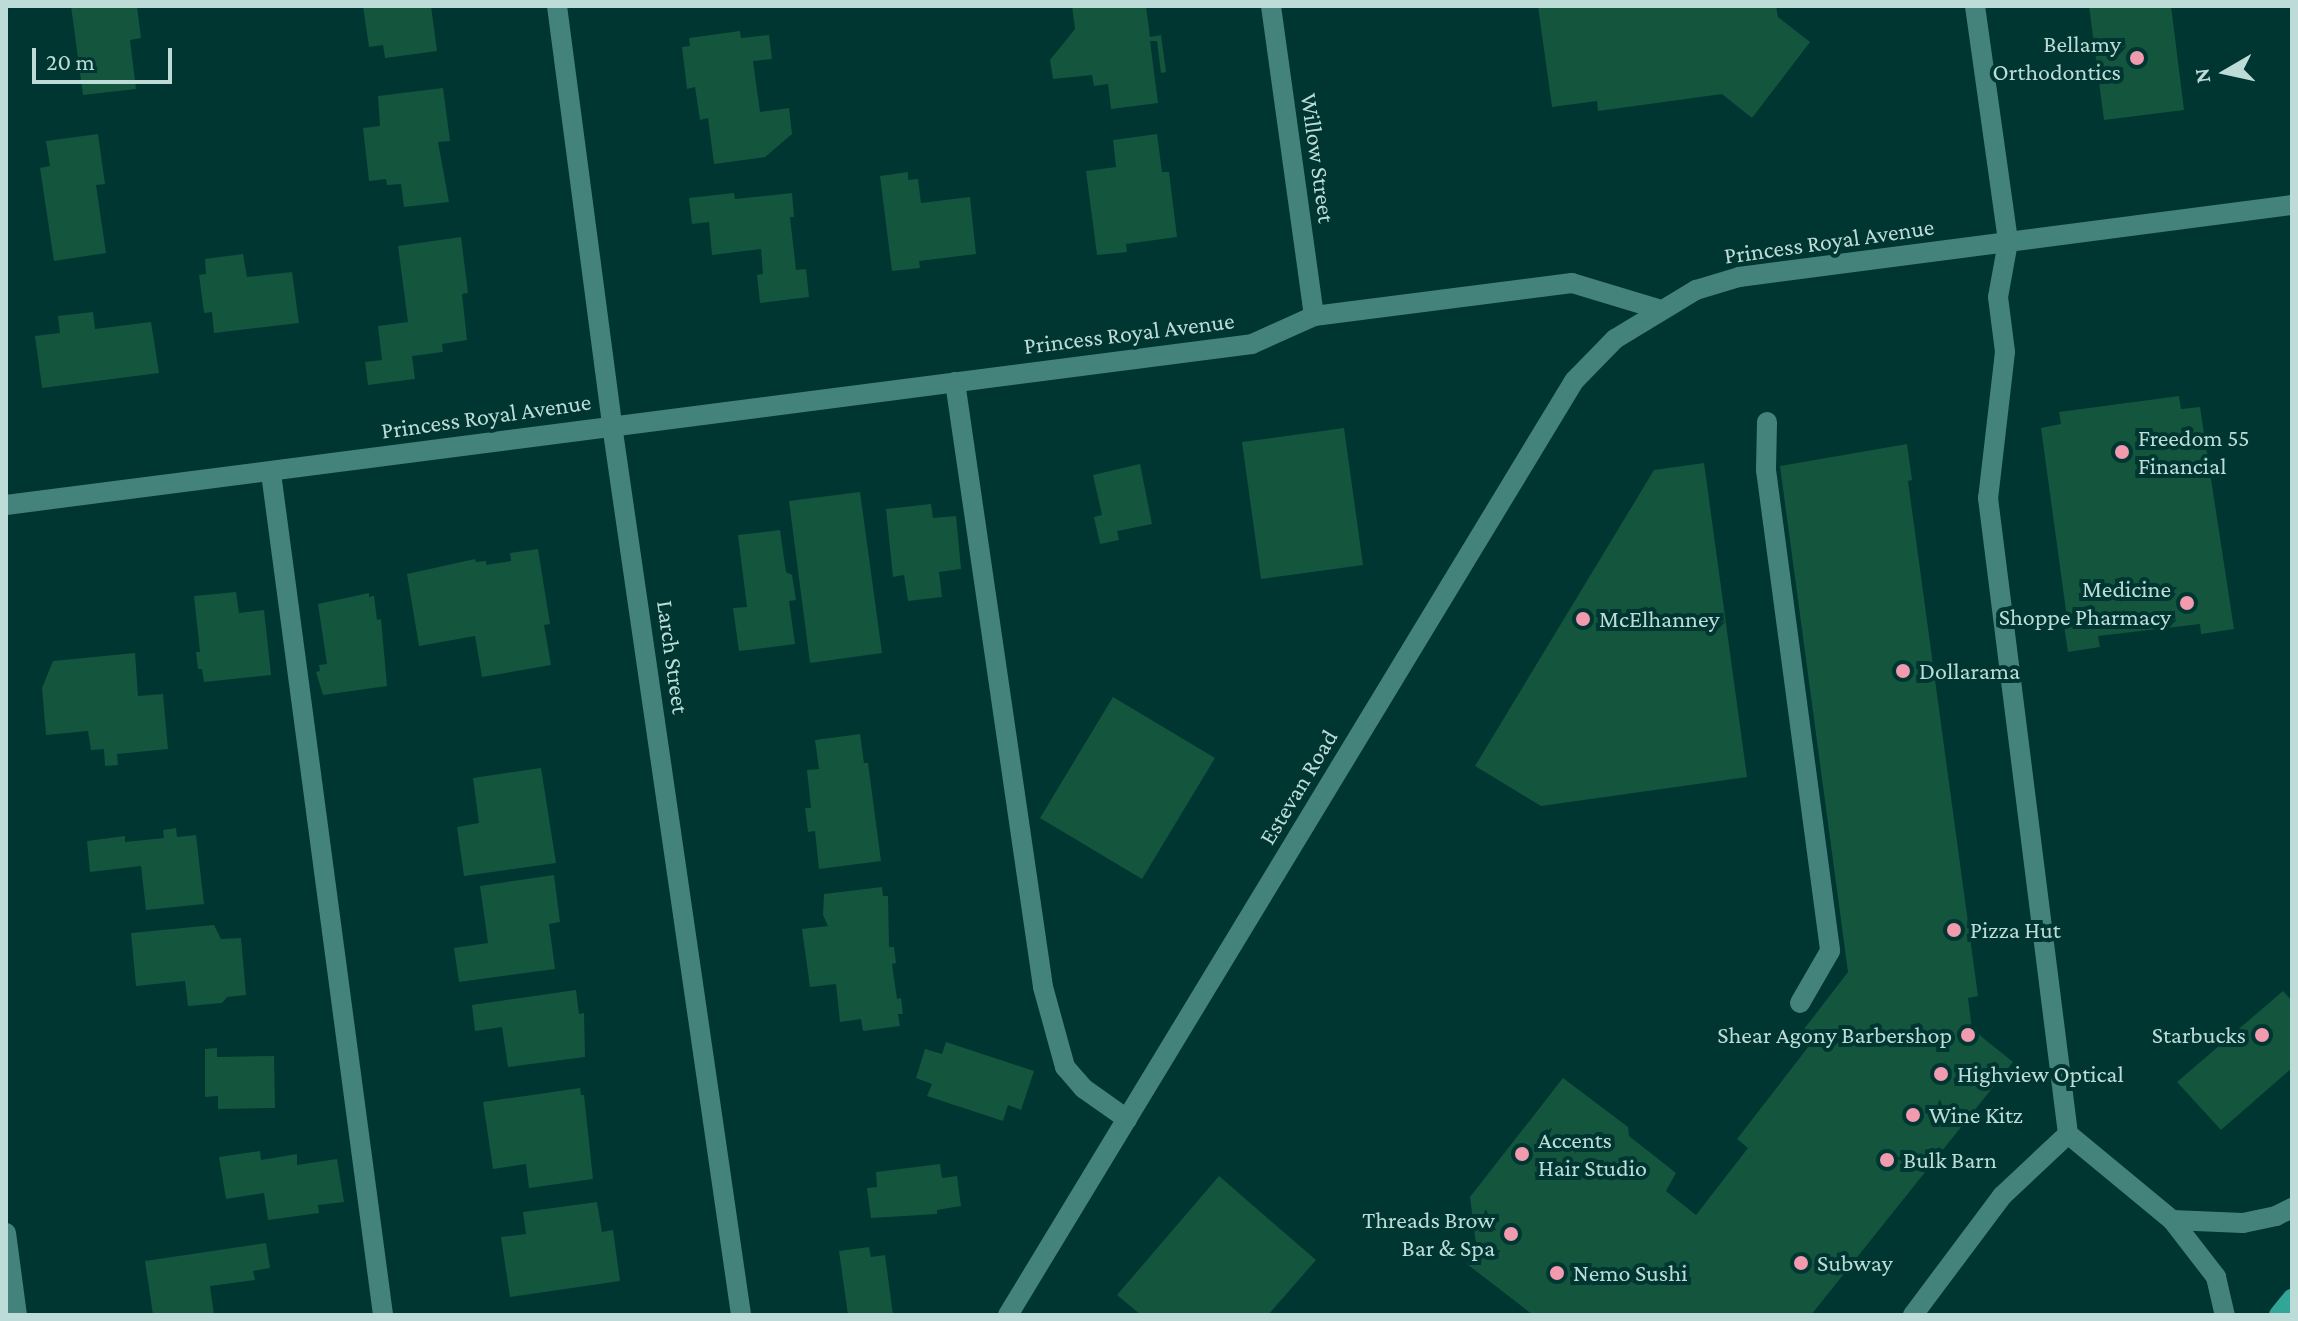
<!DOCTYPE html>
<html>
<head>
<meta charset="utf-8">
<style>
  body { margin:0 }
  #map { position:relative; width:2298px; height:1321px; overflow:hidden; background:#003631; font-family:"Crimson Pro",serif }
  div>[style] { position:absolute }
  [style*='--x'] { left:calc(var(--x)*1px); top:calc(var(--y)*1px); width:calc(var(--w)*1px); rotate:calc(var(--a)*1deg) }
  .building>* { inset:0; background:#14553e }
  .service>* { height:20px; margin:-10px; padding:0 10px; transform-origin:10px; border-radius:10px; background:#44837b }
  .minor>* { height:20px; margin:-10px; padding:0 10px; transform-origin:10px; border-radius:10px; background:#44837b }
  .tertiary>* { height:20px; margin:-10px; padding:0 10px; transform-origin:10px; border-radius:10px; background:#44837b }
  .primary>* { height:20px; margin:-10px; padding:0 10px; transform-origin:10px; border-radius:10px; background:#32a498 }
  .dots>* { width:22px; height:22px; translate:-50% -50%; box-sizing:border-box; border:4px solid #003631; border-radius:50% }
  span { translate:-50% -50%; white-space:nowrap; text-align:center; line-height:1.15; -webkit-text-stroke:8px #003631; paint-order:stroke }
  .poi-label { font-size:24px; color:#bddcd7 }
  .right { translate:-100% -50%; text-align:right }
  .left { translate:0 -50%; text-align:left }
  .street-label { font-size:24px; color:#bddcd7 }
  .frame { position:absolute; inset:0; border:8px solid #bddcd7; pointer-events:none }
  .north { position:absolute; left:2186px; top:32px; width:80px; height:80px; -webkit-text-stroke:6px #003631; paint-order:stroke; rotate:261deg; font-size:22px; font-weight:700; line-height:32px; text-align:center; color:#bddcd7 }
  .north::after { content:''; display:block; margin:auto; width:28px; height:36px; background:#bddcd7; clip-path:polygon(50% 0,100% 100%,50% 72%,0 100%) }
  .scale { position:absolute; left:32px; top:48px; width:140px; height:36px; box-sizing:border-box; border:4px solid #bddcd7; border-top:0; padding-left:10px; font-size:24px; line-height:28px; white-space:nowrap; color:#bddcd7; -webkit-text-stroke:6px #003631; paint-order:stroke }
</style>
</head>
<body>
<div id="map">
  <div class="building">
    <i style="clip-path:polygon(71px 6px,137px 6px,141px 38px,130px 40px,136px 89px,83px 95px)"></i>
    <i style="clip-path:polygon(363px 6px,431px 6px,437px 51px,385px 58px,383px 45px,369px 47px)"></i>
    <i style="clip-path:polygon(1072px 6px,1146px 6px,1150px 37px,1161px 35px,1166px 72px,1161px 73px,1157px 41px,1150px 41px,1158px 103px,1111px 109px,1108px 84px,1094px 86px,1092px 75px,1053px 79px,1050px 60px,1075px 29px)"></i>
    <i style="clip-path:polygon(1538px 6px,1776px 6px,1778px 17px,1810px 42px,1752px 118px,1722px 94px,1598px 111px,1597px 101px,1552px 107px)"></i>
    <i style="clip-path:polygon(2089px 6px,2171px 6px,2184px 110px,2104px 120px)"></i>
    <i style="clip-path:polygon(740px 31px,741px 38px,769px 35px,772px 59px,753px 61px,760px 112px,789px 108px,792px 134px,765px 157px,714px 164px,708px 118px,700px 120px,695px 87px,687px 89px,682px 47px,690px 46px,689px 38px)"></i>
    <i style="clip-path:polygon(443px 88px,450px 141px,438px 142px,449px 202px,404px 207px,401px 184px,387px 185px,386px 179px,369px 181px,363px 128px,380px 126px,378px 96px)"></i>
    <i style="clip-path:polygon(98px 134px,105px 184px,96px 185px,106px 253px,54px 261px,40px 168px,50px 166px,46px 141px)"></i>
    <i style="clip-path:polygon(1157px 134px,1162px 172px,1169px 172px,1177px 237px,1126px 244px,1127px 252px,1097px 255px,1086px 171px,1116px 167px,1113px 140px)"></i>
    <i style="clip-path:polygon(908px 172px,908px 180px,918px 179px,921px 203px,970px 197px,976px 254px,919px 261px,920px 268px,892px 271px,880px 176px)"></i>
    <i style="clip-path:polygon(734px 193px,735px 199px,792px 193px,794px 217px,790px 217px,796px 270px,806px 269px,809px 297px,760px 303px,757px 275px,763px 274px,761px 249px,712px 255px,709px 222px,692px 224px,689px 198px)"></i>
    <i style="clip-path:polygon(461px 237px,468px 293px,462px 294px,467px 340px,442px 344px,443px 352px,412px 356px,415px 379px,368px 385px,365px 362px,382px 360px,378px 326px,408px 322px,398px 246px)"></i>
    <i style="clip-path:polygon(243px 254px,247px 277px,292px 272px,299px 323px,214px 333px,212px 312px,204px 313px,199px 275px,206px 274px,205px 259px)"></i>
    <i style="clip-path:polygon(93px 312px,95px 329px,151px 322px,159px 373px,42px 388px,35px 336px,60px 333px,58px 316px)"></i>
    <i style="clip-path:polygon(2179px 396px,2181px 409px,2200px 407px,2234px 629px,2201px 634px,2200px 624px,2098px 636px,2100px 647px,2068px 652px,2063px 619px,2067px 618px,2041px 428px,2061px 424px,2059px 412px)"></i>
    <i style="clip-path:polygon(1344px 428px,1363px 565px,1261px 579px,1242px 442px)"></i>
    <i style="clip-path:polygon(1907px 444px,1912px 480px,1908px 481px,1978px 996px,1968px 998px,1972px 1029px,2013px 1062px,1811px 1315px,1533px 1315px,1467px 1264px,1477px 1252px,1470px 1197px,1563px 1078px,1628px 1127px,1629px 1136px,1676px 1173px,1666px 1191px,1696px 1215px,1748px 1148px,1737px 1139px,1812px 1042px,1801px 1033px,1848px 972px,1780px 466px)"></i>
    <i style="clip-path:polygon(1704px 463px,1747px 777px,1541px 806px,1475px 766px,1654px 470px)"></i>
    <i style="clip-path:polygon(1140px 464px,1152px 524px,1117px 531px,1119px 540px,1100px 544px,1094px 517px,1102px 515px,1093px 475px)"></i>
    <i style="clip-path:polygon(860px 492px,882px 653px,810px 663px,789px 501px)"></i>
    <i style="clip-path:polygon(931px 504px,933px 518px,956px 516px,961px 569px,939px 572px,942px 597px,908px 601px,904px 575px,893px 577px,886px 509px)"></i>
    <i style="clip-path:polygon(780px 530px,786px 572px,792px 575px,796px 600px,789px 601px,795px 644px,739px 651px,733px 608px,747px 607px,738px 535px)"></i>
    <i style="clip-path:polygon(538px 549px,550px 624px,544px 625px,551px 665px,482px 677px,475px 636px,419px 646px,407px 574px,475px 559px,476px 562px,486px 561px,486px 565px,511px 561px,510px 553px)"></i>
    <i style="clip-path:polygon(236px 592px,239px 613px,264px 610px,271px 675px,204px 682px,202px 669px,198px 669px,196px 652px,200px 652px,194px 596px)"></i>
    <i style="clip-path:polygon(369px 593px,369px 597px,374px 596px,377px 620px,381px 619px,387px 686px,323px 695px,316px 672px,320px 671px,319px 665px,327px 664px,318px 604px)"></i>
    <i style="clip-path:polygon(135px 653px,138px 696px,163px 694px,168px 749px,117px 754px,118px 765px,105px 766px,104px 749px,91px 750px,88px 731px,46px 735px,42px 688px,53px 661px)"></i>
    <i style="clip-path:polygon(1113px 697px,1215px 758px,1142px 879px,1040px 818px)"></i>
    <i style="clip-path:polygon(860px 734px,864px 763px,868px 763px,881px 861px,819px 869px,815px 831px,808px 832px,805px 808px,811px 808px,807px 770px,819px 769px,815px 740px)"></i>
    <i style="clip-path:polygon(541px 768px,556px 863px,464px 876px,457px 827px,479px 823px,473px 778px)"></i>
    <i style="clip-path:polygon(176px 828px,177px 837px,196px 835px,204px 904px,146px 910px,141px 866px,90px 872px,87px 841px,125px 836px,125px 842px,164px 838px,163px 830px)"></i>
    <i style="clip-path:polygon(554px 875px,560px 922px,549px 924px,555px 969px,459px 982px,454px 948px,488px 943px,480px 886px)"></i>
    <i style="clip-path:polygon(882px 887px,883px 896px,888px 896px,889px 947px,894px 947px,896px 963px,892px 964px,897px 999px,901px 998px,903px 1014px,898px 1014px,900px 1026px,863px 1031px,861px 1019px,840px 1022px,836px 984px,810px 987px,802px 929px,828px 926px,823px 915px,824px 894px)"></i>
    <i style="clip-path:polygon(214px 925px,221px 939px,241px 938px,246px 995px,227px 997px,222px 1003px,188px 1006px,185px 981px,136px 986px,131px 933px)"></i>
    <i style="clip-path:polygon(576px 990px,579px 1014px,584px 1013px,585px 1057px,508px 1067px,502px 1027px,475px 1031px,472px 1005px)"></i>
    <i style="clip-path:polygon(2283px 991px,2292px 1001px,2292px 1068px,2221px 1130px,2177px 1082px)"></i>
    <i style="clip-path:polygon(946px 1042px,1034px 1071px,1021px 1110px,1008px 1105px,1003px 1121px,927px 1096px,932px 1084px,916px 1078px,925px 1049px,942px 1054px)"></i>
    <i style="clip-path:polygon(217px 1048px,217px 1057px,274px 1056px,275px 1108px,218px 1109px,218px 1096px,205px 1097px,205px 1049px)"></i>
    <i style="clip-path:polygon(580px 1088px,581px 1095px,584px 1095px,593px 1179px,529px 1188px,526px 1164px,493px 1169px,483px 1102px)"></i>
    <i style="clip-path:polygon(260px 1151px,261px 1160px,297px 1154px,297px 1165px,337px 1159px,344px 1202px,318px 1205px,319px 1213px,268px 1220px,264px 1193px,226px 1199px,219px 1157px)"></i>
    <i style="clip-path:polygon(940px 1164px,942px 1178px,957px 1176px,961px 1206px,937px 1210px,937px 1214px,871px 1218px,867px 1188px,877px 1187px,876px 1172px)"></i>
    <i style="clip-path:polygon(1219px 1176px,1316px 1260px,1268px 1315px,1141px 1315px,1117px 1295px)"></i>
    <i style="clip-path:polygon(597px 1202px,602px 1232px,613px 1230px,620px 1281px,510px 1297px,501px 1237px,526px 1234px,523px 1212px)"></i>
    <i style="clip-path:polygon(266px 1243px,270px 1268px,253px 1271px,255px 1280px,210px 1286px,214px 1315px,153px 1315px,145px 1261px)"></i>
    <i style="clip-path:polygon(869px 1247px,871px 1257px,885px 1255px,893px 1315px,848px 1315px,839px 1251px)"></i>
  </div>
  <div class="service">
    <i style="--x:2008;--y:242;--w:56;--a:100.3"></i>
    <i style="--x:1998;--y:297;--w:55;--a:82.7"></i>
    <i style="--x:2005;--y:352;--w:147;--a:96.6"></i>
    <i style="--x:1988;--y:498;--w:641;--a:82.83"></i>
    <i style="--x:2068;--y:1134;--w:135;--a:39.6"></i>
    <i style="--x:2172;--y:1220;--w:72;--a:52.3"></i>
    <i style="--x:2216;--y:1277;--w:39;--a:77"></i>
    <i style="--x:955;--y:382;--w:611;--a:81.72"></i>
    <i style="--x:1043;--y:987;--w:83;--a:74.6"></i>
    <i style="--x:1065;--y:1067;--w:28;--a:49"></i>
    <i style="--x:1083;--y:1088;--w:54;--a:35.2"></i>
    <i style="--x:1767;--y:422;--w:48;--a:91.2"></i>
    <i style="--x:1766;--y:470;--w:485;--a:82.4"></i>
    <i style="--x:1830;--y:951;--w:60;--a:120"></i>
    <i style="--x:271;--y:473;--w:849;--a:82.42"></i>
    <i style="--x:2172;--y:1220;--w:71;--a:2.4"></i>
    <i style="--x:2243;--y:1223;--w:34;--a:-12"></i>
    <i style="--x:2276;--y:1216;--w:18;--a:-27"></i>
    <i style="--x:1913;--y:1315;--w:149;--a:-53.2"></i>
    <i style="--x:2002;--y:1196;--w:91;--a:-43.2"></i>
  </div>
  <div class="minor">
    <i style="--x:557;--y:6;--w:423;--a:82.5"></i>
    <i style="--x:612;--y:425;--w:899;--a:81.75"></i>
    <i style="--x:1271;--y:6;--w:313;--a:82.1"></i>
    <i style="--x:1975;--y:6;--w:238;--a:82"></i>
    <i style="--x:6;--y:505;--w:1256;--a:-7.36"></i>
    <i style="--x:1252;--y:344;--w:68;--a:-24.3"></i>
    <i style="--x:1314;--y:316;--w:260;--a:-7.3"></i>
    <i style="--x:1572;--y:283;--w:90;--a:16.8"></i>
    <i style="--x:6;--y:1233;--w:83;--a:82.4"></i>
  </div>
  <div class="tertiary">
    <i style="--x:1008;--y:1315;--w:1092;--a:-58.78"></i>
    <i style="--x:1574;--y:381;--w:59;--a:-45.7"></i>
    <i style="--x:1615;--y:339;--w:95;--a:-31.2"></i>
    <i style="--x:1696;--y:290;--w:45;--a:-16.8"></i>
    <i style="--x:1739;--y:277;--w:558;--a:-7.42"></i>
  </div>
  <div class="primary">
    <i style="--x:2279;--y:1315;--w:21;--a:-51"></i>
  </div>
  <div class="dots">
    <i style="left:2137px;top:58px;background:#f29aae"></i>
    <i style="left:2122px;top:452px;background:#f29aae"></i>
    <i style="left:2187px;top:603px;background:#f29aae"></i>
    <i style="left:1583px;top:619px;background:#f29aae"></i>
    <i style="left:1903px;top:671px;background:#f29aae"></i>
    <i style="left:1954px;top:930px;background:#f29aae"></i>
    <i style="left:1968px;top:1035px;background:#f29aae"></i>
    <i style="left:2262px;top:1035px;background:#f29aae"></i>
    <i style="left:1941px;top:1074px;background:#f29aae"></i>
    <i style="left:1913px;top:1115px;background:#f29aae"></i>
    <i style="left:1522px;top:1154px;background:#f29aae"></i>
    <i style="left:1887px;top:1160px;background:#f29aae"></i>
    <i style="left:1511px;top:1234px;background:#f29aae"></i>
    <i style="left:1801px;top:1263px;background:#f29aae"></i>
    <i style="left:1557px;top:1273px;background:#f29aae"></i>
  </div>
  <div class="poi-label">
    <span class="right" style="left:2121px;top:58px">Bellamy<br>Orthodontics</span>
    <span class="left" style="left:2138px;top:452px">Freedom 55<br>Financial</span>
    <span class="right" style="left:2171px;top:603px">Medicine<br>Shoppe Pharmacy</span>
    <span class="left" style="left:1599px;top:619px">McElhanney</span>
    <span class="left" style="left:1919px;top:671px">Dollarama</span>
    <span class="left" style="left:1970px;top:930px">Pizza Hut</span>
    <span class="right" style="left:1952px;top:1035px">Shear Agony Barbershop</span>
    <span class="right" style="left:2246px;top:1035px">Starbucks</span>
    <span class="left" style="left:1957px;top:1074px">Highview Optical</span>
    <span class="left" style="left:1929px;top:1115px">Wine Kitz</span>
    <span class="left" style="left:1538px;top:1154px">Accents<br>Hair Studio</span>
    <span class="left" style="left:1903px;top:1160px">Bulk Barn</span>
    <span class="right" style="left:1495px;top:1234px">Threads Brow<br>Bar &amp; Spa</span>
    <span class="left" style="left:1817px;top:1263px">Subway</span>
    <span class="left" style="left:1573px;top:1273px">Nemo Sushi</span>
  </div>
  <div class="street-label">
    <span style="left:1318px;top:158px;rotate:82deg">Willow Street</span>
    <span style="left:1829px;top:241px;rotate:-8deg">Princess Royal Avenue</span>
    <span style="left:1129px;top:333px;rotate:-7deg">Princess Royal Avenue</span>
    <span style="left:486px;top:416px;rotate:-8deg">Princess Royal Avenue</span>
    <span style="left:673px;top:657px;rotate:82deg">Larch Street</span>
    <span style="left:1298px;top:787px;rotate:-59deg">Estevan Road</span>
  </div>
  <div class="frame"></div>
  <div class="north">N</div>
  <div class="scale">20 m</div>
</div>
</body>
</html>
